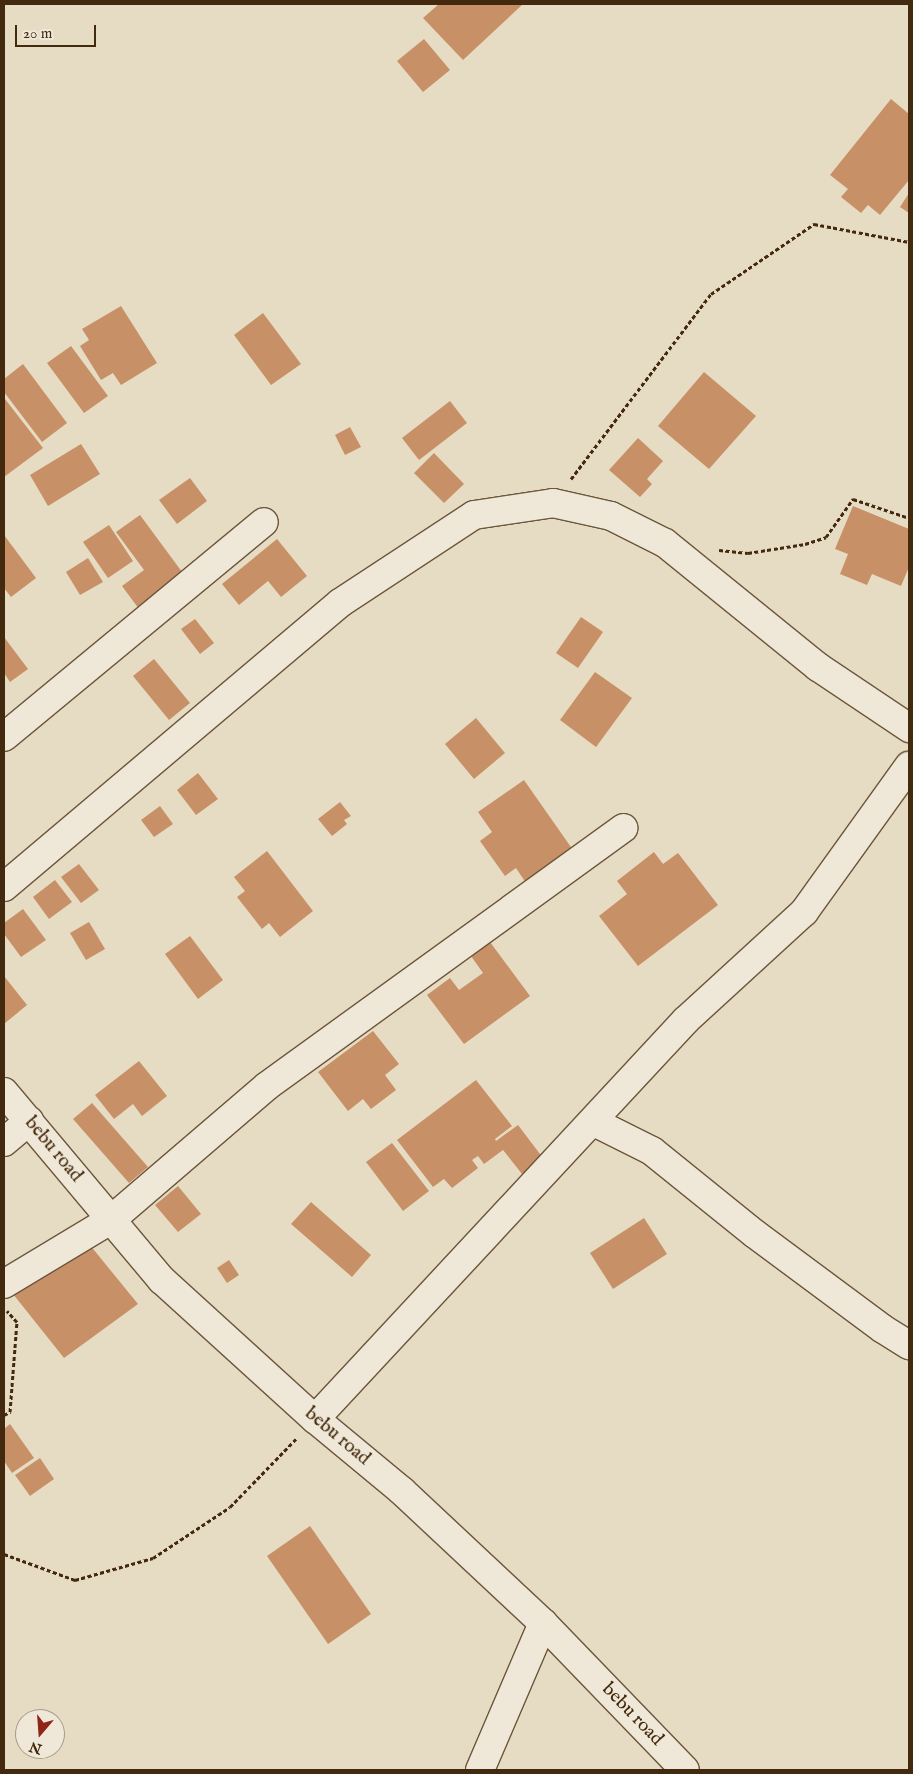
<!DOCTYPE html>
<html>
<head>
<meta charset="utf-8">
<style>
  body { margin:0 }
  #map { position:relative; width:913px; height:1774px; overflow:hidden; background:#e6dcc3; font-family:"IM FELL English",serif }
  div>[style] { position:absolute }
  [style*='--x'] { left:calc(var(--x)*1px); top:calc(var(--y)*1px); width:calc(var(--w)*1px); rotate:calc(var(--a)*1deg) }
  .building>* { inset:0; background:#c89067 }
  .path>* { height:3px; margin-top:-1.5px; transform-origin:0; background:repeating-linear-gradient(90deg,#43290e 0 4px,transparent 0 6.5px) }
  .roads { filter:drop-shadow(1px 0 #6c563b) drop-shadow(-1px 0 #6c563b) drop-shadow(0 1px #6c563b) drop-shadow(0 -1px #6c563b) }
  .minor>* { height:28px; margin:-14px; padding:0 14px; transform-origin:14px; border-radius:14px; background:#efe8d8 }
  span { translate:-50% -50%; white-space:nowrap; text-align:center; line-height:1.15; -webkit-text-stroke:4px #efe8d8; paint-order:stroke }
  .street-label { font-size:19px; color:#43290e }
  .frame { position:absolute; inset:0; border:5px solid #43290e; pointer-events:none }
  .north { position:absolute; left:15px; top:1709px; width:50px; height:50px; box-sizing:border-box; background:#efe8d8; border:1px solid #aa9c87; border-radius:50%; rotate:198deg; font-size:14px; font-weight:700; line-height:20px; text-align:center; color:#43290e }
  .north::after { content:''; display:block; margin:auto; width:18px; height:22px; background:#8f2418; clip-path:polygon(50% 0,100% 100%,50% 72%,0 100%) }
  .scale { position:absolute; left:15px; top:25px; width:81px; height:22px; box-sizing:border-box; border:2px solid #43290e; border-top:0; padding-left:6px; font-size:15px; line-height:18px; white-space:nowrap; color:#43290e; -webkit-text-stroke:4px #efe8d8; paint-order:stroke }
</style>
</head>
<body>
<div id="map">
  <div class="building">
    <i style="clip-path:polygon(439px 4px,523px 4px,463px 60px,423px 18px)"></i>
    <i style="clip-path:polygon(424px 39px,450px 70px,423px 92px,397px 61px)"></i>
    <i style="clip-path:polygon(891px 99px,909px 114px,909px 180px,880px 215px,868px 205px,861px 213px,841px 197px,848px 189px,830px 175px)"></i>
    <i style="clip-path:polygon(909px 193px,909px 213px,900px 207px)"></i>
    <i style="clip-path:polygon(121px 306px,157px 363px,121px 385px,113px 373px,101px 380px,80px 346px,89px 340px,82px 329px)"></i>
    <i style="clip-path:polygon(263px 313px,301px 364px,271px 385px,234px 335px)"></i>
    <i style="clip-path:polygon(71px 346px,108px 396px,84px 413px,47px 363px)"></i>
    <i style="clip-path:polygon(23px 364px,67px 423px,42px 442px,4px 392px,4px 379px)"></i>
    <i style="clip-path:polygon(704px 372px,756px 416px,709px 469px,658px 426px)"></i>
    <i style="clip-path:polygon(5px 399px,43px 448px,4px 477px,4px 400px)"></i>
    <i style="clip-path:polygon(450px 401px,467px 423px,419px 460px,402px 438px)"></i>
    <i style="clip-path:polygon(350px 427px,361px 447px,345px 455px,335px 435px)"></i>
    <i style="clip-path:polygon(638px 438px,663px 461px,647px 479px,652px 484px,640px 497px,609px 470px)"></i>
    <i style="clip-path:polygon(81px 444px,100px 474px,48px 506px,30px 475px)"></i>
    <i style="clip-path:polygon(434px 453px,464px 484px,444px 503px,414px 473px)"></i>
    <i style="clip-path:polygon(190px 478px,207px 501px,177px 524px,159px 500px)"></i>
    <i style="clip-path:polygon(853px 506px,909px 529px,909px 567px,901px 586px,872px 574px,867px 585px,840px 574px,848px 554px,835px 549px)"></i>
    <i style="clip-path:polygon(140px 515px,185px 576px,139px 609px,122px 586px,144px 570px,116px 532px)"></i>
    <i style="clip-path:polygon(109px 525px,133px 561px,108px 578px,83px 542px)"></i>
    <i style="clip-path:polygon(4px 535px,36px 578px,11px 597px,4px 588px)"></i>
    <i style="clip-path:polygon(277px 539px,307px 576px,281px 597px,268px 581px,239px 605px,222px 584px)"></i>
    <i style="clip-path:polygon(88px 558px,103px 582px,80px 595px,66px 572px)"></i>
    <i style="clip-path:polygon(581px 617px,603px 632px,578px 668px,556px 653px)"></i>
    <i style="clip-path:polygon(195px 619px,214px 643px,200px 654px,181px 629px)"></i>
    <i style="clip-path:polygon(4px 637px,28px 669px,10px 682px,4px 673px)"></i>
    <i style="clip-path:polygon(154px 659px,190px 703px,169px 720px,133px 676px)"></i>
    <i style="clip-path:polygon(595px 672px,632px 698px,596px 747px,560px 720px)"></i>
    <i style="clip-path:polygon(476px 718px,505px 753px,474px 779px,445px 744px)"></i>
    <i style="clip-path:polygon(198px 773px,218px 799px,196px 815px,177px 790px)"></i>
    <i style="clip-path:polygon(524px 780px,573px 850px,526px 883px,516px 868px,505px 876px,480px 841px,492px 832px,478px 812px)"></i>
    <i style="clip-path:polygon(340px 802px,351px 816px,344px 820px,347px 824px,332px 836px,318px 819px)"></i>
    <i style="clip-path:polygon(160px 806px,173px 824px,154px 837px,141px 820px)"></i>
    <i style="clip-path:polygon(267px 851px,313px 911px,280px 937px,269px 923px,262px 929px,237px 897px,245px 891px,234px 877px)"></i>
    <i style="clip-path:polygon(654px 852px,663px 864px,678px 853px,718px 905px,638px 966px,599px 916px,627px 894px,617px 881px)"></i>
    <i style="clip-path:polygon(79px 864px,99px 890px,81px 903px,61px 877px)"></i>
    <i style="clip-path:polygon(55px 880px,72px 902px,49px 919px,33px 897px)"></i>
    <i style="clip-path:polygon(23px 909px,46px 940px,21px 957px,4px 934px,4px 923px)"></i>
    <i style="clip-path:polygon(89px 922px,105px 949px,86px 960px,70px 933px)"></i>
    <i style="clip-path:polygon(190px 936px,223px 980px,198px 999px,165px 954px)"></i>
    <i style="clip-path:polygon(490px 942px,530px 996px,464px 1044px,427px 995px,450px 978px,459px 990px,483px 973px,471px 956px)"></i>
    <i style="clip-path:polygon(4px 976px,27px 1005px,4px 1024px)"></i>
    <i style="clip-path:polygon(373px 1031px,399px 1064px,385px 1075px,396px 1090px,371px 1109px,363px 1099px,348px 1111px,318px 1072px)"></i>
    <i style="clip-path:polygon(139px 1061px,167px 1096px,142px 1116px,133px 1104px,114px 1119px,95px 1095px)"></i>
    <i style="clip-path:polygon(476px 1080px,512px 1126px,495px 1139px,496px 1141px,518px 1125px,543px 1158px,522px 1174px,503px 1150px,484px 1164px,478px 1156px,472px 1160px,478px 1168px,452px 1188px,444px 1179px,433px 1187px,397px 1140px)"></i>
    <i style="clip-path:polygon(92px 1103px,148px 1167px,129px 1183px,73px 1119px)"></i>
    <i style="clip-path:polygon(392px 1143px,429px 1191px,403px 1211px,366px 1162px)"></i>
    <i style="clip-path:polygon(178px 1186px,201px 1214px,178px 1232px,155px 1205px)"></i>
    <i style="clip-path:polygon(311px 1202px,371px 1255px,352px 1277px,291px 1224px)"></i>
    <i style="clip-path:polygon(644px 1218px,667px 1254px,613px 1289px,590px 1253px)"></i>
    <i style="clip-path:polygon(85px 1239px,138px 1304px,64px 1358px,13px 1294px)"></i>
    <i style="clip-path:polygon(229px 1260px,239px 1275px,227px 1283px,217px 1268px)"></i>
    <i style="clip-path:polygon(10px 1424px,34px 1458px,12px 1473px,4px 1461px,4px 1429px)"></i>
    <i style="clip-path:polygon(40px 1458px,54px 1479px,30px 1496px,15px 1475px)"></i>
    <i style="clip-path:polygon(310px 1526px,371px 1614px,328px 1644px,267px 1556px)"></i>
  </div>
  <div class="path">
    <i style="--x:571;--y:479;--w:232;--a:-52.9"></i>
    <i style="--x:711;--y:294;--w:125;--a:-34.2"></i>
    <i style="--x:814;--y:224;--w:97;--a:10.7"></i>
    <i style="--x:719;--y:550;--w:29;--a:6"></i>
    <i style="--x:748;--y:553;--w:58;--a:-9"></i>
    <i style="--x:805;--y:544;--w:22;--a:-18"></i>
    <i style="--x:826;--y:537;--w:47;--a:-54.6"></i>
    <i style="--x:853;--y:499;--w:59;--a:18.7"></i>
    <i style="--x:4;--y:1415;--w:7;--a:-27"></i>
    <i style="--x:10;--y:1412;--w:90;--a:-85.6"></i>
    <i style="--x:17;--y:1322;--w:15;--a:-132"></i>
    <i style="--x:4;--y:1554;--w:76;--a:20.1"></i>
    <i style="--x:75;--y:1580;--w:81;--a:-15.8"></i>
    <i style="--x:153;--y:1558;--w:92;--a:-33.5"></i>
    <i style="--x:230;--y:1507;--w:95;--a:-45.9"></i>
  </div>
  <div class="roads">
    <div class="minor">
      <i style="--x:4;--y:737;--w:337;--a:-39.6"></i>
      <i style="--x:4;--y:887;--w:440;--a:-40.2"></i>
      <i style="--x:340;--y:603;--w:160;--a:-33.3"></i>
      <i style="--x:474;--y:515;--w:80;--a:-8.6"></i>
      <i style="--x:553;--y:503;--w:59;--a:12.6"></i>
      <i style="--x:611;--y:516;--w:60;--a:26.6"></i>
      <i style="--x:665;--y:543;--w:197;--a:39"></i>
      <i style="--x:818;--y:667;--w:110;--a:33.8"></i>
      <i style="--x:4;--y:1092;--w:246;--a:50"></i>
      <i style="--x:162;--y:1280;--w:207;--a:42.3"></i>
      <i style="--x:315;--y:1419;--w:113;--a:39.6"></i>
      <i style="--x:402;--y:1491;--w:193;--a:43.1"></i>
      <i style="--x:543;--y:1623;--w:204;--a:46"></i>
      <i style="--x:594;--y:1122;--w:65;--a:26.6"></i>
      <i style="--x:652;--y:1151;--w:132;--a:38.9"></i>
      <i style="--x:755;--y:1234;--w:159;--a:36.6"></i>
      <i style="--x:883;--y:1329;--w:31;--a:32"></i>
      <i style="--x:4;--y:1142;--w:33;--a:-40"></i>
      <i style="--x:4;--y:1284;--w:126;--a:-31"></i>
      <i style="--x:112;--y:1219;--w:204;--a:-40.6"></i>
      <i style="--x:267;--y:1086;--w:440;--a:-35.9"></i>
      <i style="--x:315;--y:1419;--w:545;--a:-47.08"></i>
      <i style="--x:686;--y:1020;--w:160;--a:-42.5"></i>
      <i style="--x:804;--y:912;--w:180;--a:-54.3"></i>
      <i style="--x:480;--y:1770;--w:160;--a:-66.8"></i>
    </div>
  </div>
  <div class="street-label">
    <span style="left:53px;top:1150px;rotate:50deg">bebu road</span>
    <span style="left:337px;top:1437px;rotate:40deg">bebu road</span>
    <span style="left:632px;top:1715px;rotate:46deg">bebu road</span>
  </div>
  <div class="frame"></div>
  <div class="north">N</div>
  <div class="scale">20 m</div>
</div>
</body>
</html>
